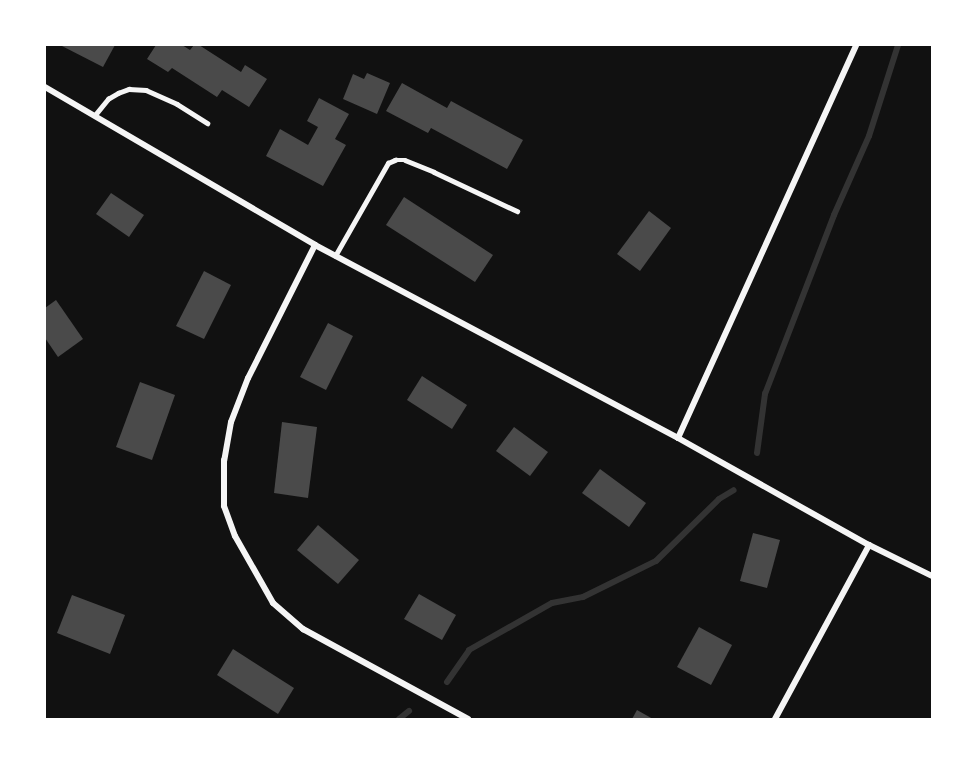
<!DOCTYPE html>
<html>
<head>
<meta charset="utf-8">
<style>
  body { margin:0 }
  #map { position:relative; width:977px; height:764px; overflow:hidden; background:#111; font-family:Quicksand,sans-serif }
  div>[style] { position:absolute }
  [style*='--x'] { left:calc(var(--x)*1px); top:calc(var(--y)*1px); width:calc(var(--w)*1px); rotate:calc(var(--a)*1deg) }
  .stream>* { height:6px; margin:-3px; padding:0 3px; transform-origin:3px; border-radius:3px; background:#333 }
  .building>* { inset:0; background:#4a4a4a }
  .service>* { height:4.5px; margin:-2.25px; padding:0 2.25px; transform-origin:2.25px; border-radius:2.25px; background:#f5f5f5 }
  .minor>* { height:6px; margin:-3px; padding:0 3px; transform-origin:3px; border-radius:3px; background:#f5f5f5 }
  span { translate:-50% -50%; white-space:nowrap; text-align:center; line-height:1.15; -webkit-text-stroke:5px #fff; paint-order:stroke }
  .frame { position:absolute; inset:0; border:46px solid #fff; pointer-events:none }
</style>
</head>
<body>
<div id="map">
  <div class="stream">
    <i style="--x:757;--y:453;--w:60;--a:-82.3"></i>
    <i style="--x:765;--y:394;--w:192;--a:-68.9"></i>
    <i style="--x:834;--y:215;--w:86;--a:-66.1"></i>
    <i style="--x:869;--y:136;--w:96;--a:-72.3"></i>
    <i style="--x:447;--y:682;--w:39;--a:-55"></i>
    <i style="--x:469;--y:650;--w:95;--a:-29.5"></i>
    <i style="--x:552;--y:603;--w:32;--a:-11"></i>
    <i style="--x:583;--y:597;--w:81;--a:-26.3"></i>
    <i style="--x:656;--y:561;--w:88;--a:-44.5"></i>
    <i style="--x:719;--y:499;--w:17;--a:-31"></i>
    <i style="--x:399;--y:719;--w:13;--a:-39"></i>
  </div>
  <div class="building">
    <i style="clip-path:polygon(60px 45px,115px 45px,103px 67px)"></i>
    <i style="clip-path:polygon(156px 45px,182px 45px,190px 50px,194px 45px,199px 45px,241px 72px,245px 65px,267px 79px,249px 107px,222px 90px,217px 97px,172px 68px,168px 72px,147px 59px)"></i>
    <i style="clip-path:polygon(367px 73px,390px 83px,377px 114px,343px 99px,353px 74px,364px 79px)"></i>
    <i style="clip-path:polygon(402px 83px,447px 108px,451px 101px,523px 140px,507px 169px,431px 128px,428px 133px,386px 111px)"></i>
    <i style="clip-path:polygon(319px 98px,349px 114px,335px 139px,346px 145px,323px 186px,266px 156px,280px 129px,308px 145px,318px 127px,307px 121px)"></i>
    <i style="clip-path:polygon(111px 193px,144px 215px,129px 237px,96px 214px)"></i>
    <i style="clip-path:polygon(404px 197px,493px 255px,475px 282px,386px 225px)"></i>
    <i style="clip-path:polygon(649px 211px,671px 228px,640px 271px,617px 254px)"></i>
    <i style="clip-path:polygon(204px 271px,231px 285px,204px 339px,176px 326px)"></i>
    <i style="clip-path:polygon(56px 300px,83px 339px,58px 357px,45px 338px,45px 308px)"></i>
    <i style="clip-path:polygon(328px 323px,353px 336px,326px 390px,300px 377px)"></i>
    <i style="clip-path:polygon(422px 376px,467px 405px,452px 429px,407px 400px)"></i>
    <i style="clip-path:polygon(140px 382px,175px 395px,152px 460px,116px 447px)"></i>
    <i style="clip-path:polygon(282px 422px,317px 427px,308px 498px,274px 493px)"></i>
    <i style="clip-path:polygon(514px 427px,548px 452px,530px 476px,496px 451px)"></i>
    <i style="clip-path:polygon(600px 469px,646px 503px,629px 527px,582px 493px)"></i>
    <i style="clip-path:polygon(318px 525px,359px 560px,338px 584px,297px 550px)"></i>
    <i style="clip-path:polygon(753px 533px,780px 540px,767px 588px,740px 581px)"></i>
    <i style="clip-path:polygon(419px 594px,456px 615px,442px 640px,404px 619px)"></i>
    <i style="clip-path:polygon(72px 595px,125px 615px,110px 654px,57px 633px)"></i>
    <i style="clip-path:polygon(699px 627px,732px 645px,711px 685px,677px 667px)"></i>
    <i style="clip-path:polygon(233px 649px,294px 688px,278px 714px,217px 675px)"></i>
    <i style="clip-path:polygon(637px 710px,653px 719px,632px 719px)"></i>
  </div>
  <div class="service">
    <i style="--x:95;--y:115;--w:21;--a:-51"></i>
    <i style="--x:108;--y:99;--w:12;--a:-31"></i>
    <i style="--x:118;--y:93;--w:12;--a:-20"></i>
    <i style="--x:129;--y:89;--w:17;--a:3"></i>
    <i style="--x:146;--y:90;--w:34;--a:24"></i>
    <i style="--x:177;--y:104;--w:36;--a:32"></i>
    <i style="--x:335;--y:256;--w:107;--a:-60.3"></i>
    <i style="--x:388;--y:163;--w:8;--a:-23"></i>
    <i style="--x:395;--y:160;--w:10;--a:0"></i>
    <i style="--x:405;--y:160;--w:31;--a:22"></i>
    <i style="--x:434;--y:172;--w:92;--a:25.2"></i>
  </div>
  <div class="minor">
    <i style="--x:45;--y:87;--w:313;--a:30.3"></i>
    <i style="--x:315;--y:245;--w:411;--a:28"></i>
    <i style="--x:678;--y:438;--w:219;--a:29.3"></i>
    <i style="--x:869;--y:545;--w:70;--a:26.2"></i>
    <i style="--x:315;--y:245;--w:149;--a:116.7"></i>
    <i style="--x:248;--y:378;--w:47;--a:111.1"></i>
    <i style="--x:231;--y:422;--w:39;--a:100"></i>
    <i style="--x:224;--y:460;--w:46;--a:90"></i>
    <i style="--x:224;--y:506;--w:32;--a:70"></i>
    <i style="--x:235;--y:536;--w:77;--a:60.4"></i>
    <i style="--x:273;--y:603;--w:40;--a:41"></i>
    <i style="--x:303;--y:629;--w:188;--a:28.6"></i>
    <i style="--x:678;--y:438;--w:431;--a:-65.6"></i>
    <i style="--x:775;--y:719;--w:198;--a:-61.6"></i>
  </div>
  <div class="frame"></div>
</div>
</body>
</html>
